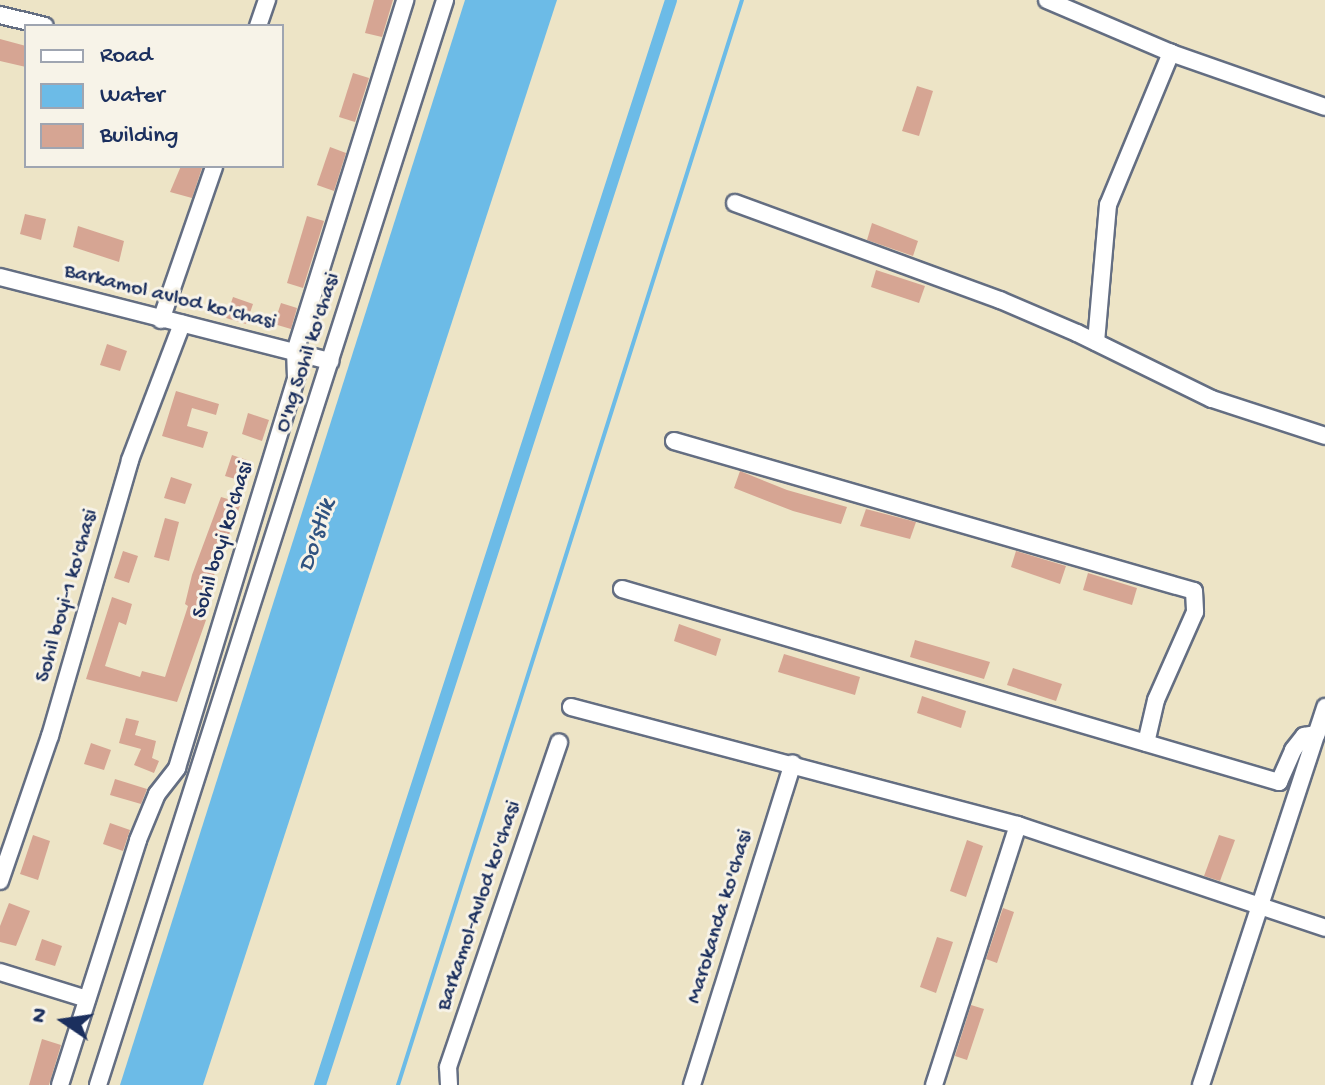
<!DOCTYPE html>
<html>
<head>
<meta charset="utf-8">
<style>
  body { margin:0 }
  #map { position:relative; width:1325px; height:1085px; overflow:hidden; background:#ede4c6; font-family:"Gochi Hand",sans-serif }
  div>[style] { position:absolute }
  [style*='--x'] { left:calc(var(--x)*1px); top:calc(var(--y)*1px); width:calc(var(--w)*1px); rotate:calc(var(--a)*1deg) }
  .water>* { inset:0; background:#6cbbe7 }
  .stream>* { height:4px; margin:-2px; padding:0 2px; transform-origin:2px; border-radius:2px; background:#6cbbe7 }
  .canal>* { height:12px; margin:-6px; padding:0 6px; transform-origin:6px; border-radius:6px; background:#6cbbe7 }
  .building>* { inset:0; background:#d6a593 }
  .roads { filter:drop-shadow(2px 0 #646e82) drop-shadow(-2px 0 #646e82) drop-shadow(0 2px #646e82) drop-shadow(0 -2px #646e82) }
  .minor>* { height:16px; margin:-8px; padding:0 8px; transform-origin:8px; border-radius:8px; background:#fff }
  span { translate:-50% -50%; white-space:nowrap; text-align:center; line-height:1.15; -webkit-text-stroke:6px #f7f3e8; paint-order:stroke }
  .street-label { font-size:22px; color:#1b2f5e }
  .water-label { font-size:24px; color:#2f5280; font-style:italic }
  .legend { position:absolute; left:24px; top:24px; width:260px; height:144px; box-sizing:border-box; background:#f7f3e8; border:2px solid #9fa5b1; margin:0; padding:10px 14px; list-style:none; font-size:24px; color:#1b2f5e }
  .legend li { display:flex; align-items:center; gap:16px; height:40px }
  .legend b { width:40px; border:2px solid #9fa5b1 }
  .north { position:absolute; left:24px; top:981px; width:80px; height:80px; -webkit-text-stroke:6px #f7f3e8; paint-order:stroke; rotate:283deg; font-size:22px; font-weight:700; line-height:32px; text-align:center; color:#1b2f5e }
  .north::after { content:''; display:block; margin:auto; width:28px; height:36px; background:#1b2f5e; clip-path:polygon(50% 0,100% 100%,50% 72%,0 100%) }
</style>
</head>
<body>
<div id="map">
  <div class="water">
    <i style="clip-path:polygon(465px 0,557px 0,203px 1085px,120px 1085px)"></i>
  </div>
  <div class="stream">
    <i style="--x:398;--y:1085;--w:1138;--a:-72.41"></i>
  </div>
  <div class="canal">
    <i style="--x:320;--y:1085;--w:1140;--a:-72.07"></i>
  </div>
  <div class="building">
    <i style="clip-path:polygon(374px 0,393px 0,382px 37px,365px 33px)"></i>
    <i style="clip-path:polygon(0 39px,26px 46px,26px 67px,0 61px)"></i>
    <i style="clip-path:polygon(353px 73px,369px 78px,355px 122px,339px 117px)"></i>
    <i style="clip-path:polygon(917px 86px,933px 91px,919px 136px,902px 131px)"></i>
    <i style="clip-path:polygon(330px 147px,346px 153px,334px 191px,317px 185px)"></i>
    <i style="clip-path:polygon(181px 166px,202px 168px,192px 198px,170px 192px)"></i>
    <i style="clip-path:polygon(25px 214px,46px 219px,41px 240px,20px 234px)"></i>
    <i style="clip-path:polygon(307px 216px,324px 221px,303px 288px,287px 283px)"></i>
    <i style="clip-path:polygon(872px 223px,918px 241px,913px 256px,867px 240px)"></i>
    <i style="clip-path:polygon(78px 226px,124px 241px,119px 262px,73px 247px)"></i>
    <i style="clip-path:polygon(876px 270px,925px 286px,919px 303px,871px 287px)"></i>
    <i style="clip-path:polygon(233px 297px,253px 304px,246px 324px,226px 318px)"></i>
    <i style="clip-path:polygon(281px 303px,297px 308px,291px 329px,274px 324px)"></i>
    <i style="clip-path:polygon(107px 344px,127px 351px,120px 371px,100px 365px)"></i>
    <i style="clip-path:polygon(176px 391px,219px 404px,216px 415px,192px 408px,187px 426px,208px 432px,203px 448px,162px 436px)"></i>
    <i style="clip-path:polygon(248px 413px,269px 420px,262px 441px,242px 434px)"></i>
    <i style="clip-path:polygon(232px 455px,253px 462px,246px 482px,225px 476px)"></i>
    <i style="clip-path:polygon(740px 471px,787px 490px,847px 507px,841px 524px,793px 511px,734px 488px)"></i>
    <i style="clip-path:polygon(171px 477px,192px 484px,185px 504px,164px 498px)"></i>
    <i style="clip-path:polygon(221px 497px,241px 503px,209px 589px,203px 619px,206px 620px,177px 702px,86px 679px,112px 597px,132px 604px,126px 625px,119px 622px,105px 666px,140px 677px,142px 671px,165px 677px,188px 606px,185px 604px,192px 575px)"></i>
    <i style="clip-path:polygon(866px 509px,916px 522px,910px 539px,860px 526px)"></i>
    <i style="clip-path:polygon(165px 518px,179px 522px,169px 561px,154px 557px)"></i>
    <i style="clip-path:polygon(123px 551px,138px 556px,129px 583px,114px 578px)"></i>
    <i style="clip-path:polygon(1016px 551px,1066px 566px,1060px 584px,1011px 567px)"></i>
    <i style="clip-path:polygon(1088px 573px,1137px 588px,1132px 605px,1083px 590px)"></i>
    <i style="clip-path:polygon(679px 624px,721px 639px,716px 656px,674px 641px)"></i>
    <i style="clip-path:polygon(915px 640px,990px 662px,984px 679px,910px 657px)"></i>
    <i style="clip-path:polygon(784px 654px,860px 677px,855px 695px,778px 672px)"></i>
    <i style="clip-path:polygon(1013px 668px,1062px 684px,1056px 701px,1007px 685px)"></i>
    <i style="clip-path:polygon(922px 696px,966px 711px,961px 728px,917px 713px)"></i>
    <i style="clip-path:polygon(126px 718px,139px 721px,135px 735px,156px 741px,152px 758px,159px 761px,154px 773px,134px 765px,141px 749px,119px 743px)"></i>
    <i style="clip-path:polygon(91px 743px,111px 750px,104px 770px,84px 764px)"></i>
    <i style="clip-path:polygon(115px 779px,147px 789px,141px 804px,110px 795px)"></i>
    <i style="clip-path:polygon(110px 823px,130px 830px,123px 851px,103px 844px)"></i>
    <i style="clip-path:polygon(33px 835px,50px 841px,38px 880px,20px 874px)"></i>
    <i style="clip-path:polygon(1219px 835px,1235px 840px,1220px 881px,1204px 876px)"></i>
    <i style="clip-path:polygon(967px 840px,983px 846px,966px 897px,950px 891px)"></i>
    <i style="clip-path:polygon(9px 903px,30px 911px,16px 946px,0 942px,0 926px)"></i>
    <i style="clip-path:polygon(1003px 908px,1014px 912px,997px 963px,986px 959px)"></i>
    <i style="clip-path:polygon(937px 937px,953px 942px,936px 993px,920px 987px)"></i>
    <i style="clip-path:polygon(42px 939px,62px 946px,55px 966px,35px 960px)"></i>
    <i style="clip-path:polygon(971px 1005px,984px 1009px,967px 1060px,955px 1056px)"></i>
    <i style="clip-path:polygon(42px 1039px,61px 1045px,49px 1085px,29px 1085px)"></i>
  </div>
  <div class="roads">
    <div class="minor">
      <i style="--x:1047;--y:0;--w:135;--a:23.1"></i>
      <i style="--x:1171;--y:53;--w:163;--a:19.3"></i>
      <i style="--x:0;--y:15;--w:46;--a:13.7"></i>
      <i style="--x:258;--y:26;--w:28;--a:-71"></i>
      <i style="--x:735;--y:203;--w:282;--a:20.1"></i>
      <i style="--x:1000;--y:300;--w:84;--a:23.2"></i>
      <i style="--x:1077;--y:333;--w:150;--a:26.1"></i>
      <i style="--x:1212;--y:399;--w:119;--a:18.1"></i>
      <i style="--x:0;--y:277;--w:341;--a:14.3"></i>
      <i style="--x:161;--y:320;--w:162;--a:-70.9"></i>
      <i style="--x:1096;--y:342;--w:138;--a:-85"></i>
      <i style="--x:1108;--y:205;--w:165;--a:-67.5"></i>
      <i style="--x:674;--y:441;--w:541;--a:16.09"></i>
      <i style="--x:1194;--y:591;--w:21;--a:87"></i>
      <i style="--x:1195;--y:612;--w:96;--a:113.9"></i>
      <i style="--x:1156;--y:700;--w:44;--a:103.1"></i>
      <i style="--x:622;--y:589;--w:685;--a:16.37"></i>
      <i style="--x:1279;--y:782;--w:35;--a:-66"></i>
      <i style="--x:1293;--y:750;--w:18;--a:-52"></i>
      <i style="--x:1304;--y:736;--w:13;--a:-9"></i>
      <i style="--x:571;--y:707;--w:462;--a:14.8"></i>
      <i style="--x:1018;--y:825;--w:324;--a:18.5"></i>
      <i style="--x:0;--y:881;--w:153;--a:-71"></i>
      <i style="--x:50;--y:736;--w:287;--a:-73.8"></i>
      <i style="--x:130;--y:460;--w:146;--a:-69.1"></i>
      <i style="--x:0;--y:972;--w:91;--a:17.2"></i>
      <i style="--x:60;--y:1085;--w:257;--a:-72.3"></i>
      <i style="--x:138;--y:840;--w:50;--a:-67.6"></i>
      <i style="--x:157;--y:794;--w:33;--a:-52"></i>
      <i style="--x:177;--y:768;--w:408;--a:-73"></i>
      <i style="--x:296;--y:378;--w:26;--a:-92"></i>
      <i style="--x:295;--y:352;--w:369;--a:-72.6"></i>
      <i style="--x:98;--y:1085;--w:1139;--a:-72.26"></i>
      <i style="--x:449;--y:1085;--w:18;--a:-93"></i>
      <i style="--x:448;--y:1067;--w:343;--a:-71.1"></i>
      <i style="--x:692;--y:1085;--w:337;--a:-72.6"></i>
      <i style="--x:934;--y:1085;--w:273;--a:-72.1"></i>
      <i style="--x:1201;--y:1085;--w:398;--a:-71.8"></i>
    </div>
  </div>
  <div class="street-label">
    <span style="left:170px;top:298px;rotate:14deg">Barkamol avlod ko'chasi</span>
    <span style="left:309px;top:353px;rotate:-72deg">O'ng Sohil ko'chasi</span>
    <span style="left:224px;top:540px;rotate:-73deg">Sohil boyi ko'chasi</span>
    <span style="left:68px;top:596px;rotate:-74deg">Sohil boyi-1 ko'chasi</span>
    <span style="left:480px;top:906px;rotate:-71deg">Barkamol-Avlod ko'chasi</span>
    <span style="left:721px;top:917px;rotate:-73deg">Marokanda ko'chasi</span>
  </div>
  <div class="water-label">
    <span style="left:318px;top:536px;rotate:-72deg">Do'stlik</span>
  </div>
  <ul class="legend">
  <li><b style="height:10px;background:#fff"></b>Road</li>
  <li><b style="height:22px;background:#6cbbe7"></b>Water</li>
  <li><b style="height:22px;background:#d6a593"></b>Building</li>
  </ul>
  <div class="north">N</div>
</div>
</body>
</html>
